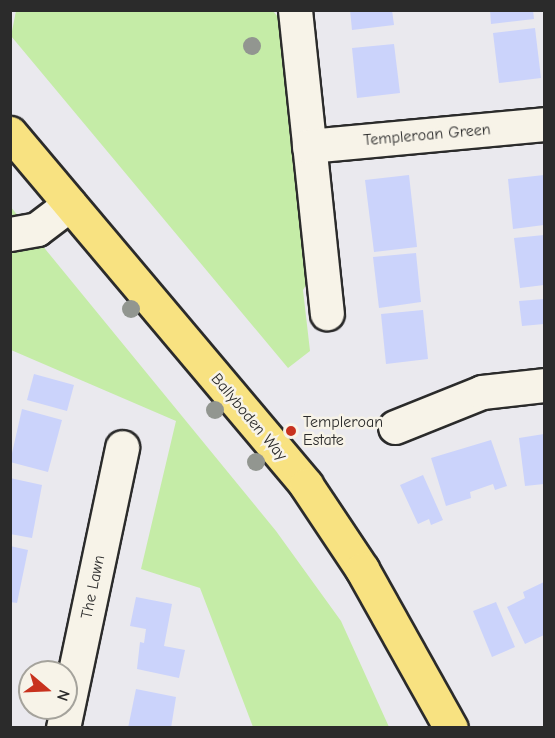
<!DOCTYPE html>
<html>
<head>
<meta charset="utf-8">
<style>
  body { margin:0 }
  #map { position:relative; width:555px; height:738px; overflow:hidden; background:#eae9ee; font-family:"Comic Neue",sans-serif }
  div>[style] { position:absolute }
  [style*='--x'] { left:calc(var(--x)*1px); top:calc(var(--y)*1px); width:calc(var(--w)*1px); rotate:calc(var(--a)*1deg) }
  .green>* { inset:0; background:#c5eca7 }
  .building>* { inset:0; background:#cbd3fb }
  .roads { filter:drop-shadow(2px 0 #2b2b2b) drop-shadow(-2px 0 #2b2b2b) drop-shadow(0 2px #2b2b2b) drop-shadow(0 -2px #2b2b2b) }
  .minor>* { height:33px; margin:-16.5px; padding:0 16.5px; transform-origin:16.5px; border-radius:16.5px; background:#f7f3e8 }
  .major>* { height:33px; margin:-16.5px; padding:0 16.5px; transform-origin:16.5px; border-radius:16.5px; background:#f8e281 }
  .trees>* { width:18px; height:18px; margin:-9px; border-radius:50%; background:#929690 }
  .dots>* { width:16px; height:16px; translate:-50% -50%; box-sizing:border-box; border:3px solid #f7f3e8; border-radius:50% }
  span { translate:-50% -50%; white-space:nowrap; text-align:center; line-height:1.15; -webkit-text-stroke:5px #f7f3e8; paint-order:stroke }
  .street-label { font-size:16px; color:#2b2b2b }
  .poi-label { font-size:16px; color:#2b2b2b }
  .left { translate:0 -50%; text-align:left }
  .frame { position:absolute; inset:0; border:12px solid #2b2b2b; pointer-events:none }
  .north { position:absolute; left:18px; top:660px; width:60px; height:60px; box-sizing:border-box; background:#f7f3e8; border:2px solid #a5a39c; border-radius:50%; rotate:109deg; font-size:16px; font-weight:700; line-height:24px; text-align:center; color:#2b2b2b }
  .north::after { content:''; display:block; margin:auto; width:21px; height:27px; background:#c8321e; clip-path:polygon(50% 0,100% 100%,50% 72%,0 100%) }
</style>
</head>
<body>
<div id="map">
  <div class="green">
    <i style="clip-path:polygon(107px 10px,273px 11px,284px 24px,310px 279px,303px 290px,310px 351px,288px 368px,11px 36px,16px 11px)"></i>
    <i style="clip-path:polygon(10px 206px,276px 531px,341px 621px,389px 727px,253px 727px,200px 588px,141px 569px,176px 421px,11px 350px)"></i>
  </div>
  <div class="building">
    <i style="clip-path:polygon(350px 10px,392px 10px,394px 25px,352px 30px)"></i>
    <i style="clip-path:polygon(490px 10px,533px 10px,534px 19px,491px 24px)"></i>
    <i style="clip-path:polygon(535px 28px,541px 78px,499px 83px,493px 33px)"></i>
    <i style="clip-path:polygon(394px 44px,400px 93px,357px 98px,352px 48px)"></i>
    <i style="clip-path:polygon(409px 175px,417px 247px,374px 252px,365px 180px)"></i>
    <i style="clip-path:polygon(544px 175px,544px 225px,513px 229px,508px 179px)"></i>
    <i style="clip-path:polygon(544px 235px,544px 285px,520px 288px,514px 238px)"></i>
    <i style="clip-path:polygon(416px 253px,421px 302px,379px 308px,373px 257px)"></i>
    <i style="clip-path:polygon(544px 299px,544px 324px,522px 326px,519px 301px)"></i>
    <i style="clip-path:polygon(423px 310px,428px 359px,386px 364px,381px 314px)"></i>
    <i style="clip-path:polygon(34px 374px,74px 385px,67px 411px,27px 400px)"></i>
    <i style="clip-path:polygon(22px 409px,62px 420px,48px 472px,10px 462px)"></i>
    <i style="clip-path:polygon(544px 434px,544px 484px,525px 486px,519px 438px)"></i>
    <i style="clip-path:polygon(491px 440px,507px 486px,495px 490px,493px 484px,470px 492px,471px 498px,446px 506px,431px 458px)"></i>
    <i style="clip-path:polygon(423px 475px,443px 520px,431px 525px,429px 519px,418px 524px,400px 485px)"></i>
    <i style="clip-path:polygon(10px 478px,42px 485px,32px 538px,10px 534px)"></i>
    <i style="clip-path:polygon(10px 546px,28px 550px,17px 603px,10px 602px)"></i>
    <i style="clip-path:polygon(544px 582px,544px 635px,525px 644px,507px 607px,525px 598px,523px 592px)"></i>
    <i style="clip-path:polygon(136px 597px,172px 604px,164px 646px,185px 650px,179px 678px,137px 669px,140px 642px,144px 643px,146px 629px,130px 626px)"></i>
    <i style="clip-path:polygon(496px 602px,515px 647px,492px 657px,473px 611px)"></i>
    <i style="clip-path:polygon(136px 689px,176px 697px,171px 728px,128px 728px)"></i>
  </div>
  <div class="roads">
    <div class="minor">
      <i style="--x:295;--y:10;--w:305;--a:84"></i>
      <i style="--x:309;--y:146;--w:236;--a:-5.3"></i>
      <i style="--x:10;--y:234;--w:27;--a:-10"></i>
      <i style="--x:37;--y:229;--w:41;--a:-37.1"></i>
      <i style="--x:395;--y:427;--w:94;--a:-21.9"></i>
      <i style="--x:482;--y:392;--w:62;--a:-6.4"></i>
      <i style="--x:63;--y:728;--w:287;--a:-78.1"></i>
    </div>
    <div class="major">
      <i style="--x:10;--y:133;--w:460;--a:49.9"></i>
      <i style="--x:306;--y:485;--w:101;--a:56.3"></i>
      <i style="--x:362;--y:569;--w:182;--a:60.8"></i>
    </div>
  </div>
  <div class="trees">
    <i style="left:252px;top:46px"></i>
    <i style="left:131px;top:309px"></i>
    <i style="left:215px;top:410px"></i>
    <i style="left:256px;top:462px"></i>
  </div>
  <div class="dots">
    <i style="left:291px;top:431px;background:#c8321e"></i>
  </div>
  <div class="street-label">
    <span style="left:427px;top:135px;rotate:-5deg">Templeroan Green</span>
    <span style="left:249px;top:417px;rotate:50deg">Ballyboden Way</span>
    <span style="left:93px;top:587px;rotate:-78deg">The Lawn</span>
  </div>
  <div class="poi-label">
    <span class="left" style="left:303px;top:431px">Templeroan<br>Estate</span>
  </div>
  <div class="frame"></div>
  <div class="north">N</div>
</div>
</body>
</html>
